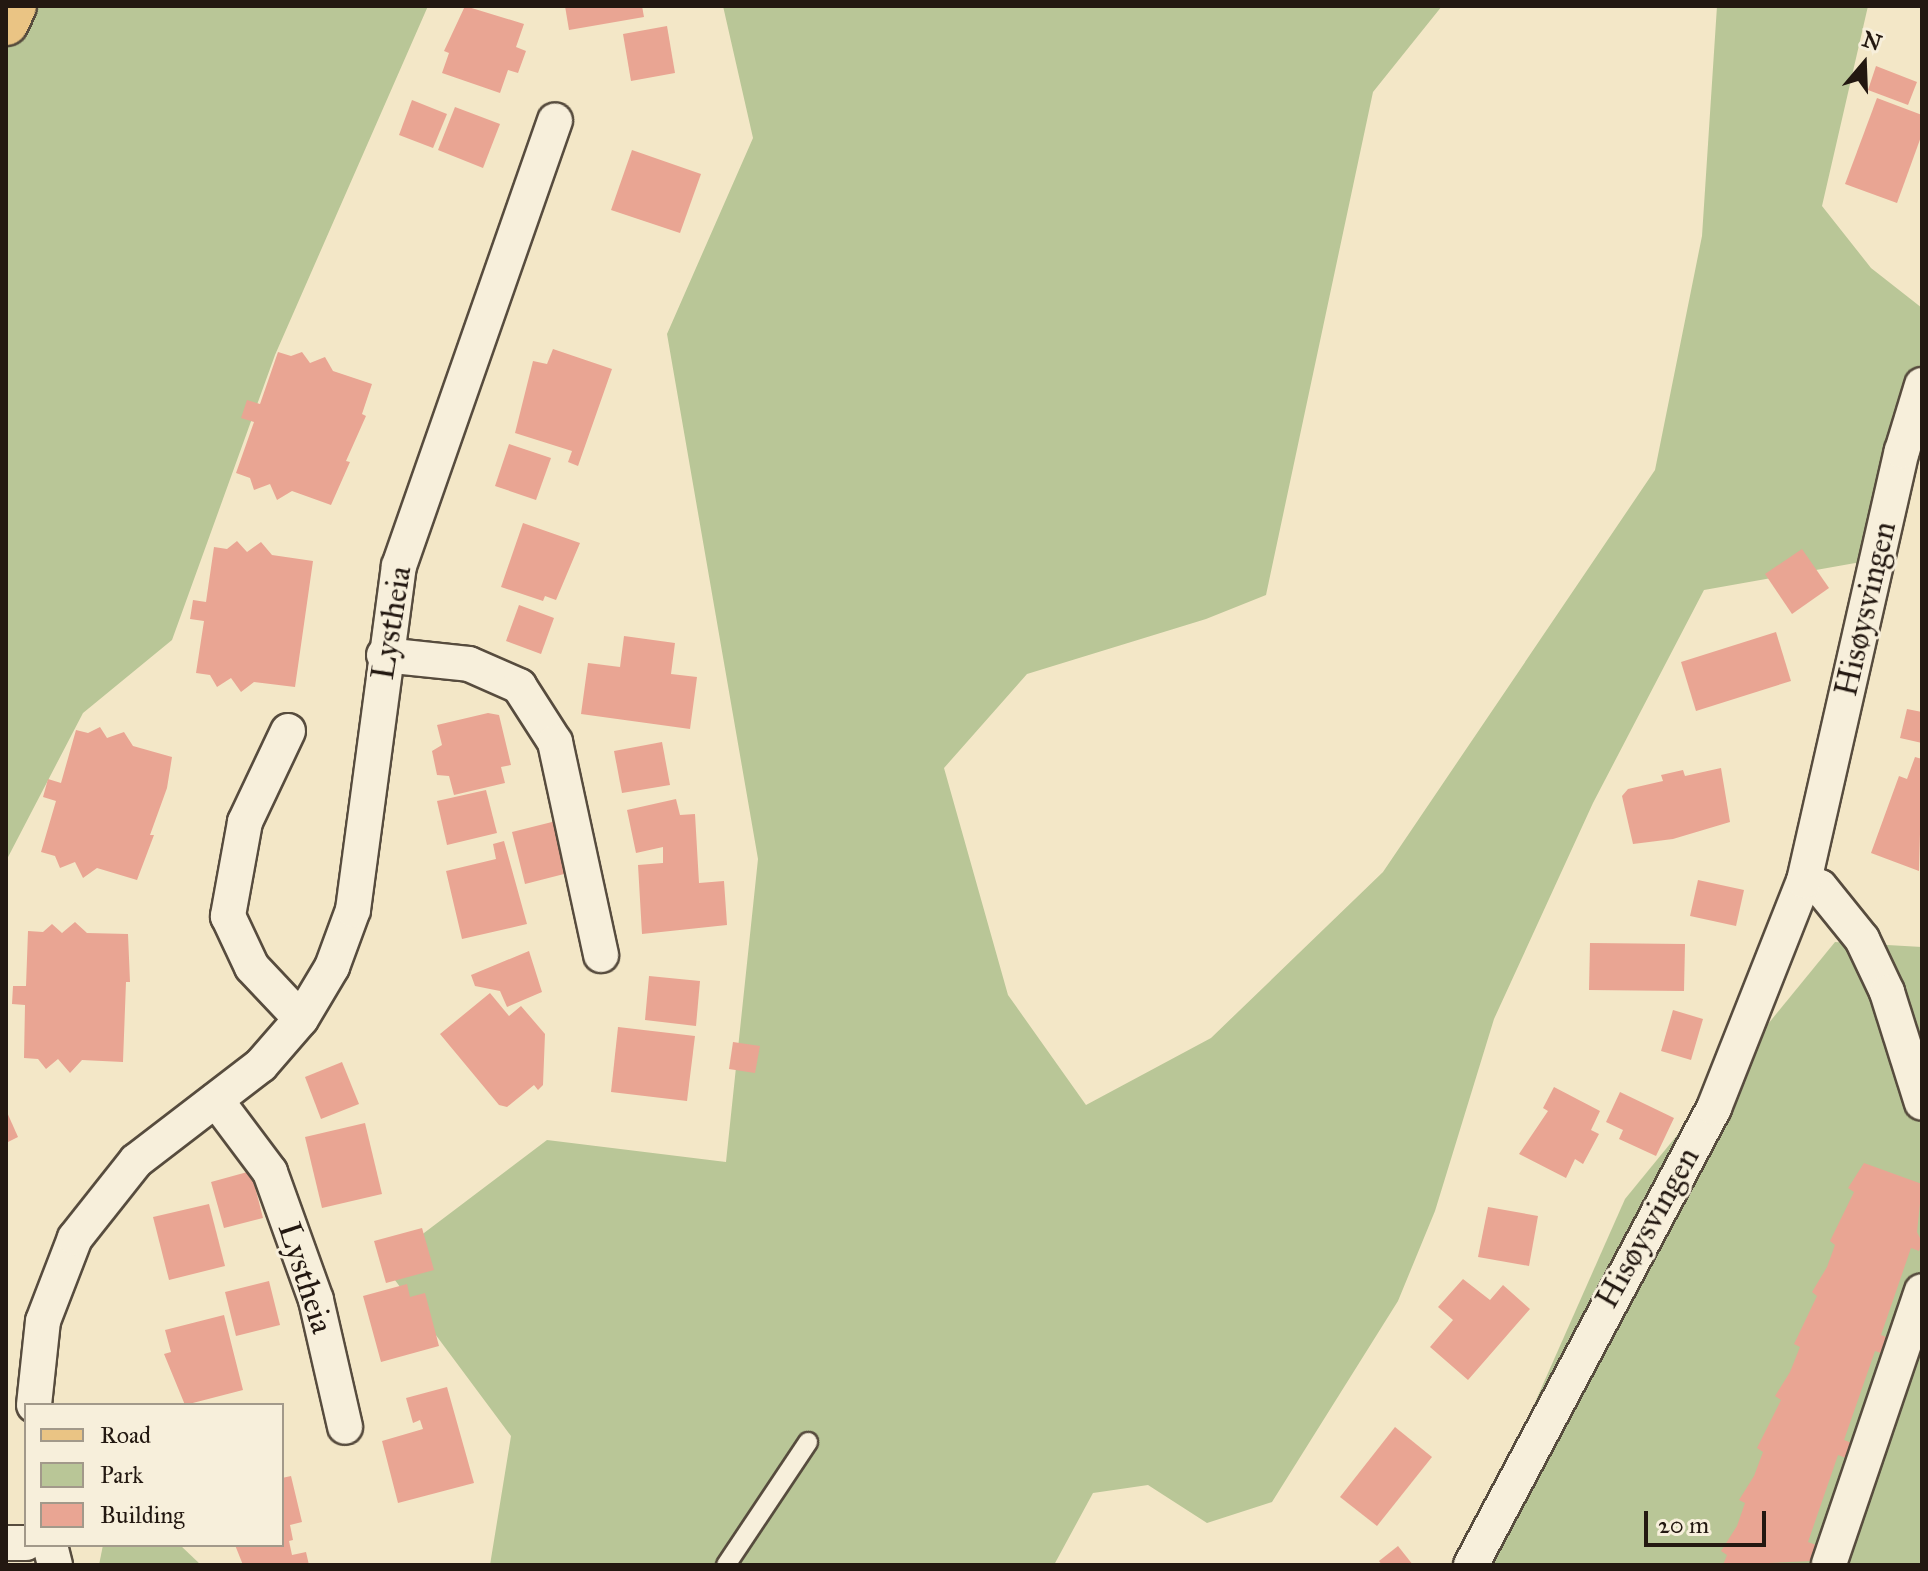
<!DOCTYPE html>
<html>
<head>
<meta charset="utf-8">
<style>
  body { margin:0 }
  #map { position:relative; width:1928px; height:1571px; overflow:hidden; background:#f3e7c7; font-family:"IM FELL Great Primer",serif }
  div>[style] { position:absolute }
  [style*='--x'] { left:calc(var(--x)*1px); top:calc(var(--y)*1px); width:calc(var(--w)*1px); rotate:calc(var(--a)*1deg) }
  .green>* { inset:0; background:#b9c697 }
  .building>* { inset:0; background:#e9a593 }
  .roads { filter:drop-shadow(2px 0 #574c3e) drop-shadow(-2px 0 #574c3e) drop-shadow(0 2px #574c3e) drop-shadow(0 -2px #574c3e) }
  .service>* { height:18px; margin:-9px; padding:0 9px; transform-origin:9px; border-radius:9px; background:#f7efdb }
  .minor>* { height:34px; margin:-17px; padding:0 17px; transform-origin:17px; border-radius:17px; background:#f7efdb }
  .primary>* { height:44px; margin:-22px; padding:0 22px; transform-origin:22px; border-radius:22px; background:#eac484 }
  span { translate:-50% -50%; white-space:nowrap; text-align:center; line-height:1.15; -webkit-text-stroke:6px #f7efdb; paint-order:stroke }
  .street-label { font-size:32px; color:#231811 }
  .frame { position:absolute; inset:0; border:8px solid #231811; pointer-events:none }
  .legend { position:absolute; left:24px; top:1403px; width:260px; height:144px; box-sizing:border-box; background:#f7efdb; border:2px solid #a2998a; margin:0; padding:10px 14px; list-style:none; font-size:24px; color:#231811 }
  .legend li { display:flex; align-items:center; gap:16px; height:40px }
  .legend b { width:40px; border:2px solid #a2998a }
  .north { position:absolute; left:1824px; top:24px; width:80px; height:80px; -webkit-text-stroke:6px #f7efdb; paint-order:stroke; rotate:19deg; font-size:22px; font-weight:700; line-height:32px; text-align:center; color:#231811 }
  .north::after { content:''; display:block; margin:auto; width:28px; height:36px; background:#231811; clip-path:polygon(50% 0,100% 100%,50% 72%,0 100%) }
  .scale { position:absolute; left:1644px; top:1511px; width:122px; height:36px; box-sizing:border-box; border:4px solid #231811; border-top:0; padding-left:10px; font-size:24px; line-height:28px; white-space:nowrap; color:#231811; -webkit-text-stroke:6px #f7efdb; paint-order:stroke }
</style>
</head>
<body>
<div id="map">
  <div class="green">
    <i style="clip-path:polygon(6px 6px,428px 6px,275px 355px,172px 640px,83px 713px,6px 861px)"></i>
    <i style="clip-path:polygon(723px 6px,1442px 6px,1373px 92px,1266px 595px,1206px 619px,1027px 674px,944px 768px,1008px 995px,1086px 1105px,1211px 1038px,1383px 872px,1655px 470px,1702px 236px,1717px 6px,1868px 6px,1822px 206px,1871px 268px,1922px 308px,1922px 411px,1889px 557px,1704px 590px,1593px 803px,1494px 1019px,1435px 1211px,1398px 1301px,1272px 1502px,1207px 1523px,1148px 1485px,1093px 1493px,1054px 1565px,490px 1565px,511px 1436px,383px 1264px,547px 1140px,726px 1162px,758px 859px,667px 334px,753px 138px)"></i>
    <i style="clip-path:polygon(1835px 942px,1922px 947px,1922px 1565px,1463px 1565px,1625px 1199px)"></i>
    <i style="clip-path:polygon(103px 1545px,180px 1545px,201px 1565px,99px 1565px)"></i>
  </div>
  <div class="building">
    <i style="clip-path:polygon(465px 6px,524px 24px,516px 47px,526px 51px,518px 73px,508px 70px,500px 93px,442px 73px,449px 53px,444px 51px)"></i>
    <i style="clip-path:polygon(565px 6px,642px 6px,644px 17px,569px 30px)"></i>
    <i style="clip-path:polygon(667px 26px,675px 73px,631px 81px,623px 34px)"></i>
    <i style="clip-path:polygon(1876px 66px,1917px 82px,1908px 105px,1868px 90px)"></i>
    <i style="clip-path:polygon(1877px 98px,1922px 115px,1922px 134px,1897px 203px,1845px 184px)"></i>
    <i style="clip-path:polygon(412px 100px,447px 114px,433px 148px,399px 135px)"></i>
    <i style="clip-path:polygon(455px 107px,500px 124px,483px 168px,438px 150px)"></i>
    <i style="clip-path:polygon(632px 150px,701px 174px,680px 233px,611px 210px)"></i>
    <i style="clip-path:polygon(553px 349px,612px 369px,578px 466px,568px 462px,572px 451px,515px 433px,533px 361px,547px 364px)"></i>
    <i style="clip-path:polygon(278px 352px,291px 356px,302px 352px,310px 363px,325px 357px,333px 371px,372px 384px,362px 414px,366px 416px,346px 461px,350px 462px,331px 505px,292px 491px,277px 500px,270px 484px,254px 490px,250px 478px,236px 473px,254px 422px,241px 418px,247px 400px,260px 404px)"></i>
    <i style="clip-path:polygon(509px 444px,551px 458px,536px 500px,495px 486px)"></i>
    <i style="clip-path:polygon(523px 523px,580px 543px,556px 600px,545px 596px,543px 601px,501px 587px)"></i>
    <i style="clip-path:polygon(237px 541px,247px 552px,261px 542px,272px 555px,313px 561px,295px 687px,254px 682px,241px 692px,231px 678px,217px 687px,210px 675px,196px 673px,204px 621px,190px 619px,193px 600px,206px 602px,214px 547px,227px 549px)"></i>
    <i style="clip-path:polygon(1802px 549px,1829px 588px,1792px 614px,1765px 574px)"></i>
    <i style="clip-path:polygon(519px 605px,554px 618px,541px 654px,506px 641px)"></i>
    <i style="clip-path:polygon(1776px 632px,1791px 681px,1696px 711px,1681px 662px)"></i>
    <i style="clip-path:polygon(624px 636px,675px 643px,671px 674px,697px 677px,690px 729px,581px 714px,588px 663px,620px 667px)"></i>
    <i style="clip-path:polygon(1907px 709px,1922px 712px,1922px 743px,1900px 738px)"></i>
    <i style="clip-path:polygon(488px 713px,499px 715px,511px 765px,501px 767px,505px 783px,454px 795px,449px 776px,437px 775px,432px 751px,442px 745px,437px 725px)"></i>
    <i style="clip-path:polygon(100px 727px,107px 738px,124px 732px,133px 746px,172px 757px,167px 788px,150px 835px,154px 835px,137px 880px,97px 868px,83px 878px,75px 862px,60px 868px,55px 856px,41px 852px,56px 801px,43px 797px,48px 779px,61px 783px,76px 730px,88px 733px)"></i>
    <i style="clip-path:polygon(662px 742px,670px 785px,622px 793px,614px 751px)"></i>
    <i style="clip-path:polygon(1915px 757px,1922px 759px,1919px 871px,1871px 853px,1899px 776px,1907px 779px)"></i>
    <i style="clip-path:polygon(1721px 768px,1730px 822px,1673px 839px,1633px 844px,1622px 796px,1628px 789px,1663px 781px,1661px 775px,1683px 770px,1685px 776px)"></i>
    <i style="clip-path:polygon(486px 790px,497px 833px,447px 845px,437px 801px)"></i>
    <i style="clip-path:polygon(676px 799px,680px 815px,695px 814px,699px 883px,724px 881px,727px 925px,642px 934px,638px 865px,663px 863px,663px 847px,636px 853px,627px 810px)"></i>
    <i style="clip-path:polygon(556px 821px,568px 873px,525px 884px,512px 832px)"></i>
    <i style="clip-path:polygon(504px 841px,527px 924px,462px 939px,446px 871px,496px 859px,493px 844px)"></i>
    <i style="clip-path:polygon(1698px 880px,1744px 890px,1736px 926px,1690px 916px)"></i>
    <i style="clip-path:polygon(75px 922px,87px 933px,128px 934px,130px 982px,126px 982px,123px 1062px,82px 1060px,70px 1073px,58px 1059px,46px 1069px,38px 1059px,24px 1058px,25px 1005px,12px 1004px,13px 986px,26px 986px,28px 931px,43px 932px,52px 924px,62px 933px)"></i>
    <i style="clip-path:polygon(1590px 943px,1685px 944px,1684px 991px,1589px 990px)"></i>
    <i style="clip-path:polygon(529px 951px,542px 992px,507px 1007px,500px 991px,475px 986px,471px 975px)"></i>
    <i style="clip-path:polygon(649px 976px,700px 981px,696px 1026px,645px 1020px)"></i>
    <i style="clip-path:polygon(490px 993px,509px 1016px,521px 1006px,545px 1034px,543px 1085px,538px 1090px,534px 1085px,507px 1107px,499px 1105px,440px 1034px)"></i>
    <i style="clip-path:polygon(1673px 1010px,1703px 1019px,1691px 1060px,1661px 1051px)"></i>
    <i style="clip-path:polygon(618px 1027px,695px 1036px,687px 1101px,611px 1092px)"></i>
    <i style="clip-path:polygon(733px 1042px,760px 1046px,755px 1073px,729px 1069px)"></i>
    <i style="clip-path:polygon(342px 1062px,359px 1104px,321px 1119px,305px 1077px)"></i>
    <i style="clip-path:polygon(1554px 1087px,1600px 1111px,1591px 1130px,1599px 1134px,1583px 1164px,1575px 1159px,1566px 1178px,1519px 1154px,1548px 1111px,1543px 1108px)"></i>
    <i style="clip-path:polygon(1620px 1092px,1674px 1118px,1656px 1156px,1619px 1139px,1623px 1130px,1606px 1122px)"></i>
    <i style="clip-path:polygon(6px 1110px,18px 1137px,6px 1143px)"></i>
    <i style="clip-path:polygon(365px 1123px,382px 1194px,322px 1208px,305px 1137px)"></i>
    <i style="clip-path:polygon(1864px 1163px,1922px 1184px,1917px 1232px,1922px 1242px,1919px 1251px,1911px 1248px,1881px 1335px,1889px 1338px,1884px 1354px,1875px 1351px,1844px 1440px,1852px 1443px,1846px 1458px,1838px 1455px,1808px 1542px,1816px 1545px,1811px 1561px,1723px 1565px,1727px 1555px,1721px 1551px,1737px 1526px,1745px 1503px,1739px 1500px,1754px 1476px,1763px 1452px,1757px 1448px,1781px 1400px,1775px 1396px,1790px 1372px,1800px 1347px,1794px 1344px,1817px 1296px,1812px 1292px,1827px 1267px,1835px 1245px,1830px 1241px,1854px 1192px,1848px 1188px)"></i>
    <i style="clip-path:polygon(251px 1171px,263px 1218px,224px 1228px,211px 1182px)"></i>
    <i style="clip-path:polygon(209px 1204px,225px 1266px,169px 1280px,153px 1217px)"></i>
    <i style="clip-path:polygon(1488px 1207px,1538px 1216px,1529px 1266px,1478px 1257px)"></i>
    <i style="clip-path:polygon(422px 1228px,434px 1270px,386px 1283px,374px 1241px)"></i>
    <i style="clip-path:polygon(1463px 1279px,1490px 1300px,1503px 1285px,1530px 1309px,1468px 1380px,1430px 1347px,1453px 1320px,1438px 1307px)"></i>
    <i style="clip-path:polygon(269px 1281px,280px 1325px,236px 1336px,225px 1292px)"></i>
    <i style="clip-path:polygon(407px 1284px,410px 1297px,425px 1293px,439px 1346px,381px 1362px,363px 1296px)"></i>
    <i style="clip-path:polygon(224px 1315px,243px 1390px,185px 1405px,164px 1354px,171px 1352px,165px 1330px)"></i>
    <i style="clip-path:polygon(447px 1387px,474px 1483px,398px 1503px,382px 1441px,423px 1429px,420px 1420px,413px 1423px,406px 1398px)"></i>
    <i style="clip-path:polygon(1395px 1427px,1432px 1457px,1377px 1526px,1340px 1497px)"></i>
    <i style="clip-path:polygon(291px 1476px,302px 1522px,290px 1525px,293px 1540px,289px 1541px,292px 1555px,306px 1552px,309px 1565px,243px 1565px,235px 1545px,282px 1545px,282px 1478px)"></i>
    <i style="clip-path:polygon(1398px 1546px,1413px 1565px,1382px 1565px,1379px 1561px)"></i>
  </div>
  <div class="roads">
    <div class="service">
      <i style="--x:726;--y:1565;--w:148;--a:-56.3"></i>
    </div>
    <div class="minor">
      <i style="--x:384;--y:655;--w:85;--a:6"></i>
      <i style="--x:469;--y:664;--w:55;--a:23.7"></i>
      <i style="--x:519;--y:686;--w:67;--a:57.3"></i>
      <i style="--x:555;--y:742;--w:218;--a:77.8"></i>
      <i style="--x:288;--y:731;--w:101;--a:115.3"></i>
      <i style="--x:245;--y:822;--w:96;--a:100.3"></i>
      <i style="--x:228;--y:916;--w:56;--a:64.8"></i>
      <i style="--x:252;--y:967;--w:71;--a:46.7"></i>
      <i style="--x:1804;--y:881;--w:17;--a:21"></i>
      <i style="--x:1820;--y:887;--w:67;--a:51.1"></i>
      <i style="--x:1862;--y:939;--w:59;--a:64.7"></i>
      <i style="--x:1887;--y:992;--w:116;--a:72.5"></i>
      <i style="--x:216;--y:1100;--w:90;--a:53.1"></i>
      <i style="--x:270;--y:1172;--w:136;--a:70.2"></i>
      <i style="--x:316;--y:1300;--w:130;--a:77.1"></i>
      <i style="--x:34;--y:1405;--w:84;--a:-83.9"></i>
      <i style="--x:43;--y:1321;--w:89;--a:-68.9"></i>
      <i style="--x:75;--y:1238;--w:98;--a:-51.6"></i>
      <i style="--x:136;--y:1161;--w:158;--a:-37.5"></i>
      <i style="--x:261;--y:1065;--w:61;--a:-49"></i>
      <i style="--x:301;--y:1019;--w:61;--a:-59.2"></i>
      <i style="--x:332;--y:967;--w:61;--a:-69.8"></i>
      <i style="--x:353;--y:910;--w:347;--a:-82.4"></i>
      <i style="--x:399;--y:566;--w:472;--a:-70.7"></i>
      <i style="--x:6;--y:1543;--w:20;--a:0"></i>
      <i style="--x:50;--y:1545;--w:21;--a:76"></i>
      <i style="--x:1829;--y:1564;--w:288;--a:-71.2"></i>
      <i style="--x:1471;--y:1565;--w:518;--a:-62"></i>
      <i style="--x:1714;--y:1108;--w:244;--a:-68.4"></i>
      <i style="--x:1804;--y:881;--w:441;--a:-77.2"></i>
      <i style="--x:1902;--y:451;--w:69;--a:-73.1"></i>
    </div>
    <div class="primary">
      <i style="--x:6;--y:23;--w:19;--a:-65"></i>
    </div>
  </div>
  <div class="street-label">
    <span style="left:1866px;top:609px;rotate:-77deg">Hisøysvingen</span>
    <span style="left:392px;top:623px;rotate:-81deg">Lystheia</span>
    <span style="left:1648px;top:1228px;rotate:-61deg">Hisøysvingen</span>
    <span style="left:305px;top:1278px;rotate:72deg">Lystheia</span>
  </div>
  <div class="frame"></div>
  <ul class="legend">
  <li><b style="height:10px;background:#eac484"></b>Road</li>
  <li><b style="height:22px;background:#b9c697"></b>Park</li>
  <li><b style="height:22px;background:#e9a593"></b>Building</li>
  </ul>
  <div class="north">N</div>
  <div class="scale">20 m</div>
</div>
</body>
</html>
